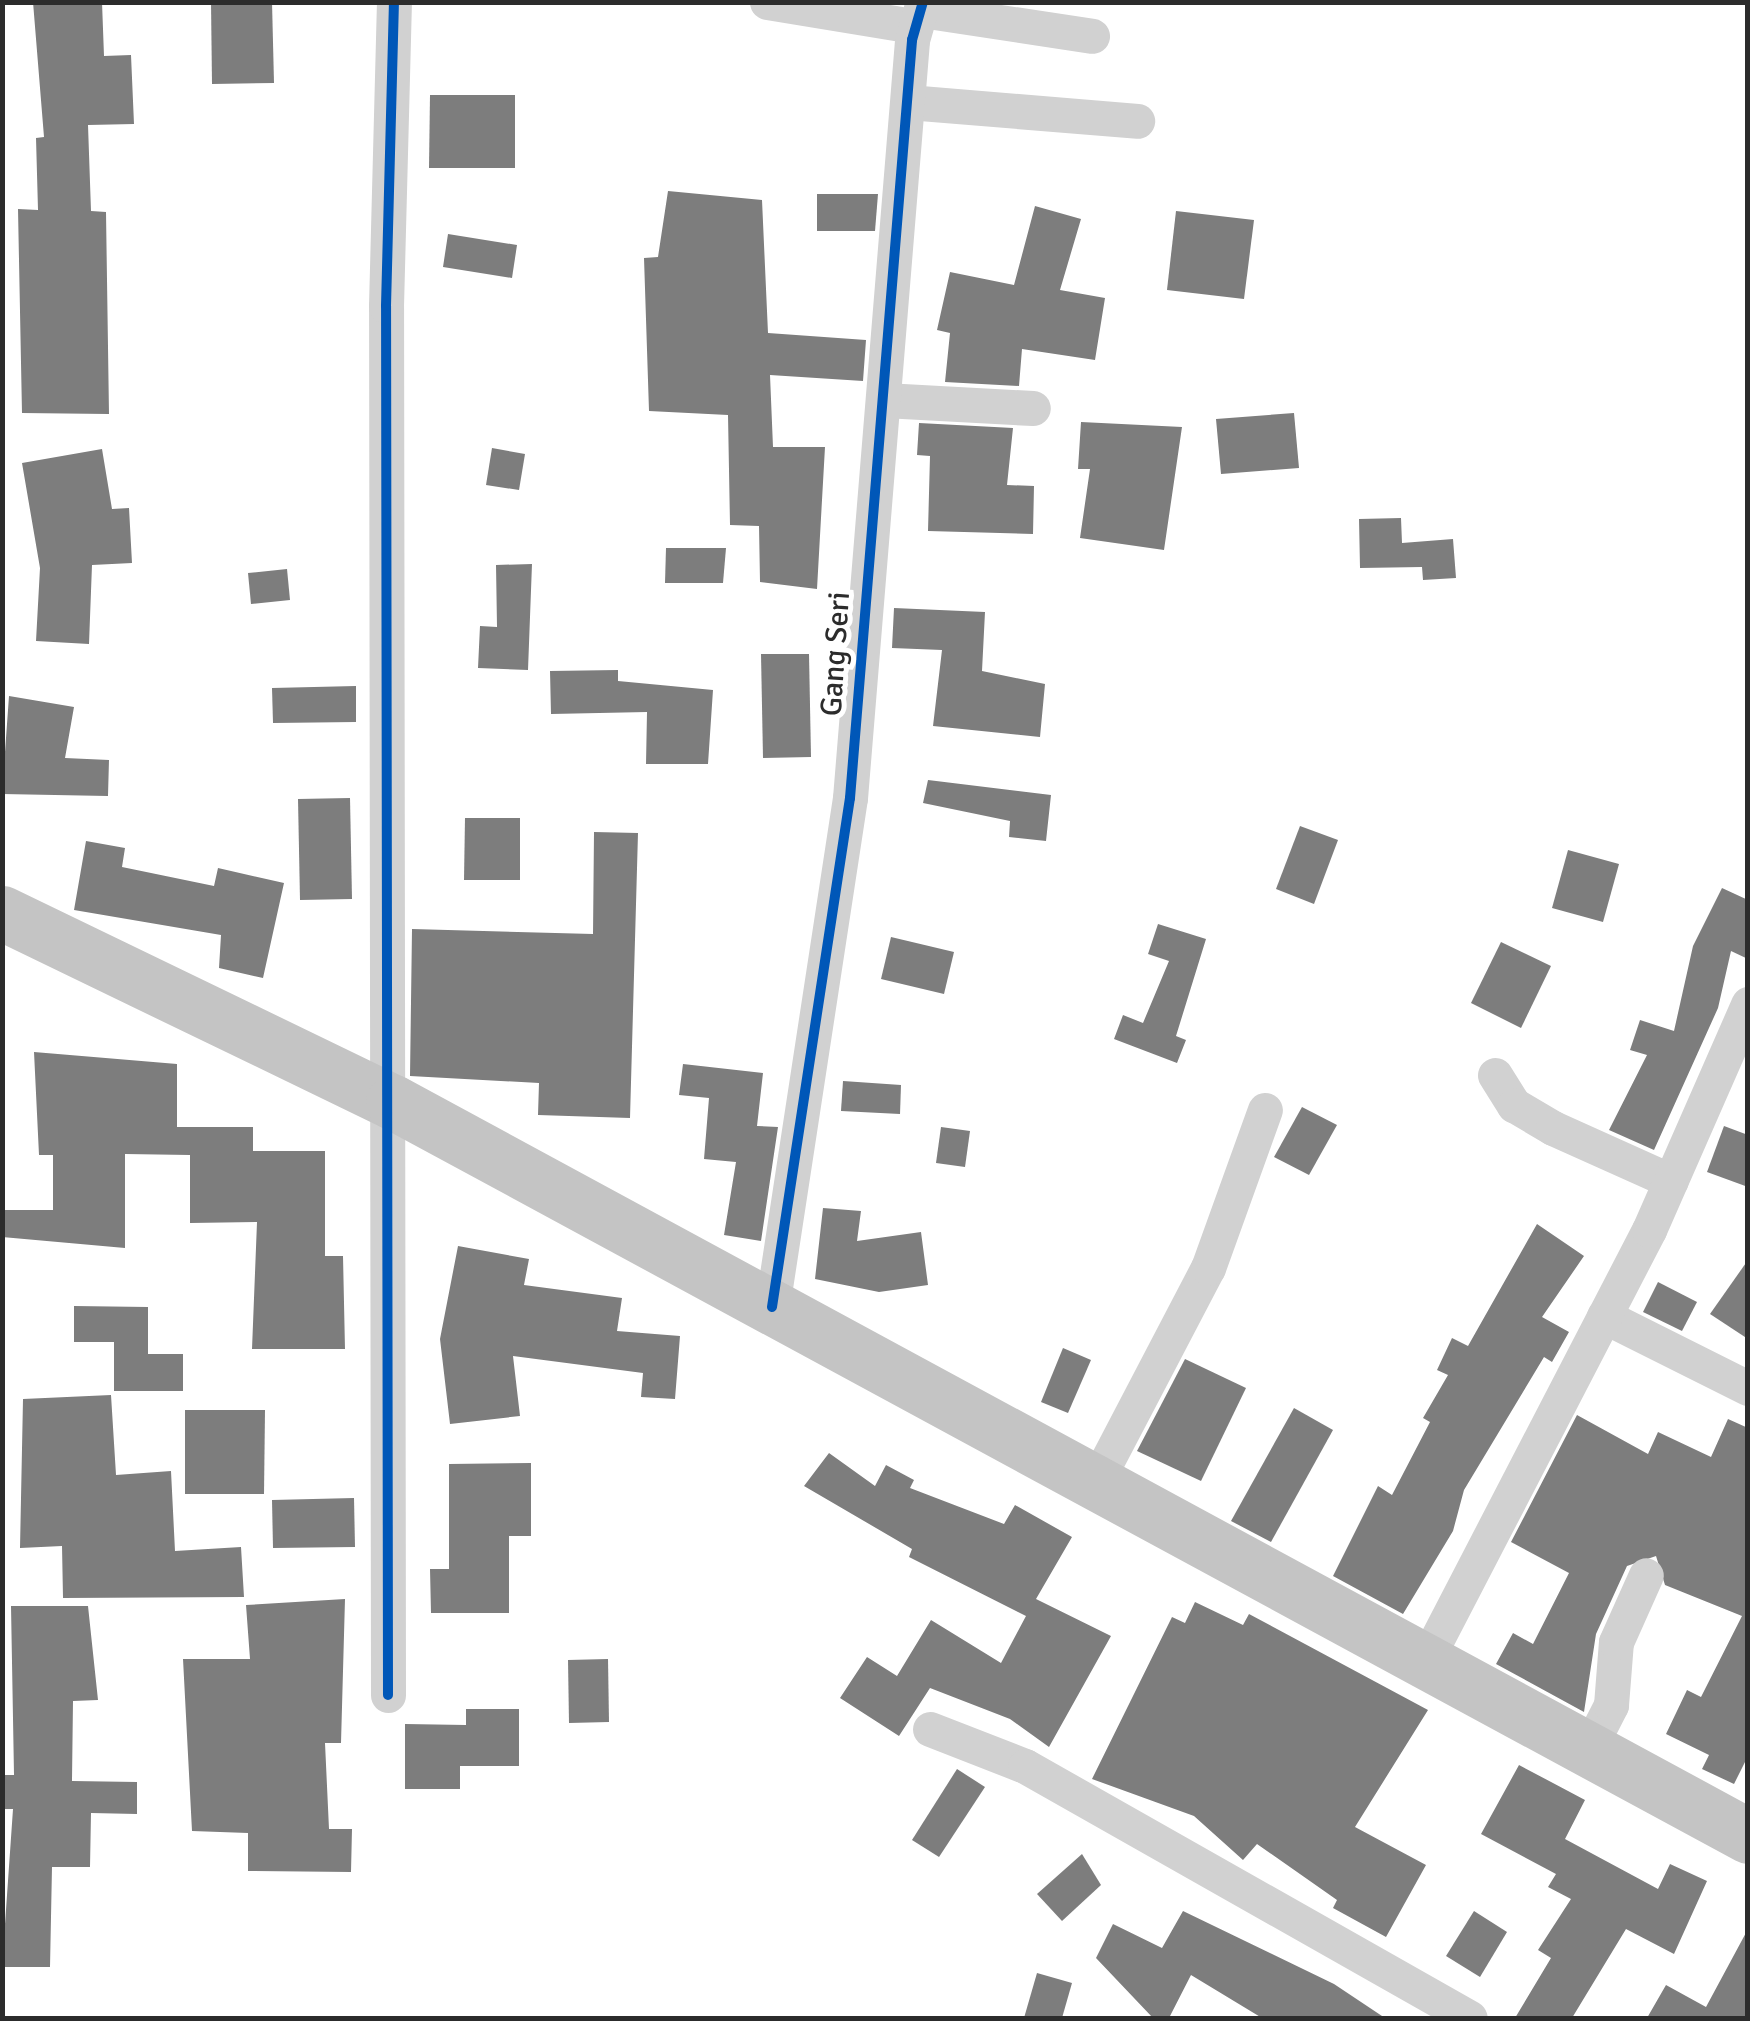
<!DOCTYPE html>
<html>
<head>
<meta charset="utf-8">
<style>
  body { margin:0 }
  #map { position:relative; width:1750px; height:2021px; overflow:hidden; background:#fff; font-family:Signika,sans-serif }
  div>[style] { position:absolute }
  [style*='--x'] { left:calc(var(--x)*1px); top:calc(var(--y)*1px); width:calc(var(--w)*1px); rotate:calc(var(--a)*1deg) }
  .building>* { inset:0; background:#7d7d7d }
  .street>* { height:35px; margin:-17.5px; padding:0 17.5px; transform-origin:17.5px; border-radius:17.5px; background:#d1d1d1 }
  .primary>* { height:55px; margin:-27.5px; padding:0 27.5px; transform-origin:27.5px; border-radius:27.5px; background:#c4c4c4 }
  .cycleway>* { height:10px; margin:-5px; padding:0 5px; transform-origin:5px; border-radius:5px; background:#0057b8 }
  span { translate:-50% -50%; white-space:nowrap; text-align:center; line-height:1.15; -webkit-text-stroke:10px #fff; paint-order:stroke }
  .street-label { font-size:30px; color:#2c2c2c }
  .frame { position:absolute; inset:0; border:5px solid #2c2c2c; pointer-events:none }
</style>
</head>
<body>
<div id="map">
  <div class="building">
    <i style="clip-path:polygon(33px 2px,102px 2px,104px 56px,131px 55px,134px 124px,88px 125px,91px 211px,106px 212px,109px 414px,22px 413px,18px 209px,38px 210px,36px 138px,44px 137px)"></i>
    <i style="clip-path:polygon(211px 2px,272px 2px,274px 83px,212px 84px)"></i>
    <i style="clip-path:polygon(430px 95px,515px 95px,515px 168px,429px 168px)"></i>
    <i style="clip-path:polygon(668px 191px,762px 200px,768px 333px,866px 340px,863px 381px,770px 375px,773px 447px,825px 447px,817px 589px,760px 582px,759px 526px,730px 525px,728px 415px,649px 411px,644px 258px,658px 257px)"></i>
    <i style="clip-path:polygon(817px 194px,878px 194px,875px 231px,817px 231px)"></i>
    <i style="clip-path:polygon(1035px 206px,1081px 219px,1060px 290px,1105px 298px,1095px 360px,1022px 349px,1019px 386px,945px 382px,950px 333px,937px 330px,950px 272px,1014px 285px)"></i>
    <i style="clip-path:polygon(1176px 211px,1254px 220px,1244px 299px,1167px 290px)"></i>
    <i style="clip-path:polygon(448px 234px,517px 245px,512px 278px,443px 267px)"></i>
    <i style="clip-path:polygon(1294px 413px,1299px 468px,1221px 474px,1216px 419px)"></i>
    <i style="clip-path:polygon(1081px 422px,1182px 427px,1164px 550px,1080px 538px,1090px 469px,1078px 469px)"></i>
    <i style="clip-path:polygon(919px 423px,1013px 428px,1007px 485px,1034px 486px,1033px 534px,928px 531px,930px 456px,917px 455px)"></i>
    <i style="clip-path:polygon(492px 448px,525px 454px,519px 490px,486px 485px)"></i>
    <i style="clip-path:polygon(102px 449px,112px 509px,129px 508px,132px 563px,92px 565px,89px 644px,36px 641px,40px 568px,22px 463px)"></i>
    <i style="clip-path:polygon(1401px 518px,1402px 543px,1453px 539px,1456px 578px,1423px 580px,1422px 567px,1360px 568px,1359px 519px)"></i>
    <i style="clip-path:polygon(666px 548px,726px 548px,723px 583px,665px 583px)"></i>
    <i style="clip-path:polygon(532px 564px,528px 670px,478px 668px,480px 626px,497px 627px,496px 565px)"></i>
    <i style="clip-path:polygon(287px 569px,290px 600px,251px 604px,248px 573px)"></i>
    <i style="clip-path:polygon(894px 608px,985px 612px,982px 671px,1045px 684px,1040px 737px,933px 726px,942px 650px,892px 648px)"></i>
    <i style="clip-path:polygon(761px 654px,809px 654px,811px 757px,763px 758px)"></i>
    <i style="clip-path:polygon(618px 670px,618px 681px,713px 690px,708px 764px,646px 764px,647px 712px,551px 714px,550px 671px)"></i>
    <i style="clip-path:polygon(356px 686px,356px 722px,273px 723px,272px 688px)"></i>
    <i style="clip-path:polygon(9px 696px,74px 707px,65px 758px,109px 760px,108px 796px,2px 794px)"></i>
    <i style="clip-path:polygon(928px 780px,1051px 795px,1046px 841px,1009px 837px,1010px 821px,923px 803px)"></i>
    <i style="clip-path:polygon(350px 798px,352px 899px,300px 900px,298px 799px)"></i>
    <i style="clip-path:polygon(465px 818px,520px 818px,520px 880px,464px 880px)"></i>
    <i style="clip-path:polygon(1300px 826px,1338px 840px,1314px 904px,1276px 889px)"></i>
    <i style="clip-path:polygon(594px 832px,638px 833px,630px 1118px,538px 1115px,539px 1083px,410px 1076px,412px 929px,593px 934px)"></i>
    <i style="clip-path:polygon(86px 841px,125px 848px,122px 867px,214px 886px,218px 868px,284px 883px,263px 978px,219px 968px,221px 935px,74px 910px)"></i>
    <i style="clip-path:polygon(1568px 850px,1619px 864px,1603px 922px,1552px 908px)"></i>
    <i style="clip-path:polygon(1722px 888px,1748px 900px,1748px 959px,1731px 951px,1718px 1008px,1654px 1150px,1609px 1130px,1647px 1055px,1630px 1050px,1640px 1020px,1674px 1031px,1693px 946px)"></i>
    <i style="clip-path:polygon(1158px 924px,1206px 939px,1176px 1036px,1186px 1040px,1177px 1063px,1114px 1039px,1123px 1015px,1143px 1023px,1169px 961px,1148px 954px)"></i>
    <i style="clip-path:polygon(891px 937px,954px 952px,944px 994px,881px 979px)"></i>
    <i style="clip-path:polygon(1501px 942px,1551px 966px,1521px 1028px,1471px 1003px)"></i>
    <i style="clip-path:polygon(34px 1052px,177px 1064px,177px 1127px,253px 1127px,253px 1151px,325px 1151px,325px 1256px,343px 1256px,345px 1349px,252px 1349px,257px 1222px,190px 1223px,190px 1155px,125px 1154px,125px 1248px,2px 1237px,2px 1210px,53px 1210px,53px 1155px,39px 1155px)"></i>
    <i style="clip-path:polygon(683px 1064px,763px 1073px,757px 1126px,778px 1127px,761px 1241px,724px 1235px,736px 1162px,704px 1159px,709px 1098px,679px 1095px)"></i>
    <i style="clip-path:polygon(843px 1081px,901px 1085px,900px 1114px,841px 1111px)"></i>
    <i style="clip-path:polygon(1302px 1107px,1337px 1125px,1309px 1175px,1274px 1157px)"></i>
    <i style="clip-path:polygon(1724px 1126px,1748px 1135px,1748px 1187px,1707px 1172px)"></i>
    <i style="clip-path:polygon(941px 1127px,970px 1131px,965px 1167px,936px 1163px)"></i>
    <i style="clip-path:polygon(823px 1208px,861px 1211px,857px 1241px,921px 1232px,928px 1285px,879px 1292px,815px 1279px)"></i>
    <i style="clip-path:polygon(1537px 1224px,1584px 1256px,1542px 1317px,1569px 1332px,1552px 1362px,1544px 1357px,1464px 1490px,1453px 1531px,1403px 1614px,1333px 1576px,1378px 1486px,1392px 1495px,1430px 1422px,1423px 1418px,1448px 1375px,1437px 1370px,1452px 1338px,1468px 1346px)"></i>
    <i style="clip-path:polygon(458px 1246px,529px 1259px,524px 1285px,622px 1298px,617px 1331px,680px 1336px,675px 1399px,641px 1397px,643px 1373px,513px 1356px,520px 1416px,450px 1424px,440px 1339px)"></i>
    <i style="clip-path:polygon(1748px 1260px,1748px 1339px,1710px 1314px)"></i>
    <i style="clip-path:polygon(1658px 1282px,1697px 1302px,1682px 1331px,1643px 1312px)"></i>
    <i style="clip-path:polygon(74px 1306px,148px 1307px,148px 1354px,183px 1354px,183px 1391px,114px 1391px,114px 1342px,74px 1342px)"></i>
    <i style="clip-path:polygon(1063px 1348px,1091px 1360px,1068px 1413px,1041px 1402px)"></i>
    <i style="clip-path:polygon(1185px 1359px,1246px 1388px,1201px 1481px,1137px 1451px)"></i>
    <i style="clip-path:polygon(111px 1395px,116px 1475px,171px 1471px,175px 1551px,241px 1547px,244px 1597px,63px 1598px,62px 1546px,20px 1548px,23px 1399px)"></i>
    <i style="clip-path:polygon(1294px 1408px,1333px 1430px,1271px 1542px,1231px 1521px)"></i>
    <i style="clip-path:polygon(185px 1410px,265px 1410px,264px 1494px,185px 1494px)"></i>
    <i style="clip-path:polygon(1577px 1415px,1648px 1454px,1658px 1432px,1711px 1457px,1728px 1419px,1748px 1428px,1748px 1756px,1734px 1784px,1702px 1769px,1709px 1755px,1666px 1734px,1687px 1690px,1701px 1697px,1742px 1616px,1665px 1585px,1656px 1556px,1627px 1566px,1596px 1634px,1584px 1712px,1496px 1664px,1513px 1633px,1533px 1644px,1569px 1573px,1511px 1542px)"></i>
    <i style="clip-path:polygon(829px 1453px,875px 1486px,886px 1465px,914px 1480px,910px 1488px,1004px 1524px,1015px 1505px,1072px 1537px,1036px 1599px,1111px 1636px,1049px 1747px,1010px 1719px,930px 1688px,899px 1736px,840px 1698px,867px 1657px,897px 1676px,931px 1620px,1001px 1663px,1026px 1616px,909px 1557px,912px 1549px,804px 1486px)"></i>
    <i style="clip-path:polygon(531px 1463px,531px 1536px,509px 1536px,509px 1613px,431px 1613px,430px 1569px,449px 1569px,449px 1464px)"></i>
    <i style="clip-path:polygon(354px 1498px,355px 1547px,273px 1548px,272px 1500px)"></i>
    <i style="clip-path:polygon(345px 1599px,341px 1743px,325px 1743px,329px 1829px,352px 1829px,351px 1872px,248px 1871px,248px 1833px,192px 1831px,183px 1659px,250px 1659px,246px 1605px)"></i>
    <i style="clip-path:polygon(1195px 1602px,1243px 1625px,1249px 1614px,1428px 1710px,1355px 1827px,1426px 1865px,1386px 1937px,1333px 1908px,1337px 1900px,1257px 1844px,1243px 1860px,1194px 1816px,1092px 1779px,1172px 1617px,1185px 1623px)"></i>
    <i style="clip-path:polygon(11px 1606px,88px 1606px,98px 1700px,73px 1701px,72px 1781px,137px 1782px,137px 1814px,91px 1813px,90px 1867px,52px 1867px,50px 1967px,2px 1967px,13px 1809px,2px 1809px,2px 1775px,14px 1775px)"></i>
    <i style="clip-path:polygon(608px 1659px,609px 1722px,569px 1723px,568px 1660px)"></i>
    <i style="clip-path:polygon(466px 1709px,519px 1709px,519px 1766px,460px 1766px,460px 1789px,405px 1789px,405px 1724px,466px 1725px)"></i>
    <i style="clip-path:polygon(1519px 1765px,1585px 1800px,1565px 1839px,1658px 1889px,1670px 1864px,1707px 1881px,1674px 1954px,1626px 1929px,1572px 2018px,1515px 2018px,1551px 1958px,1538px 1950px,1571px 1899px,1548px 1887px,1556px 1874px,1481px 1834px)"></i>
    <i style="clip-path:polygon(957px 1769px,985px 1787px,939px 1857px,912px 1840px)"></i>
    <i style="clip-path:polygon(1082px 1854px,1101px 1885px,1062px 1921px,1037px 1894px)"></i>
    <i style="clip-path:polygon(1183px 1911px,1334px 1984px,1385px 2018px,1262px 2018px,1191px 1975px,1169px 2018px,1153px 2018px,1096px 1958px,1113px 1924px,1162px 1948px)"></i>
    <i style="clip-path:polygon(1474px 1911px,1507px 1932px,1480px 1977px,1446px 1956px)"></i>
    <i style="clip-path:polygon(1748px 1929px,1748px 2018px,1647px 2018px,1666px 1985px,1706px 2007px)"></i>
    <i style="clip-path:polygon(1037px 1973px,1072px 1983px,1062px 2018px,1024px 2018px)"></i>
  </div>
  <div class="street">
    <i style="--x:767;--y:2;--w:148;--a:9.3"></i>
    <i style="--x:921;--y:10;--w:173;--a:8.6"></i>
    <i style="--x:908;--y:102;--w:230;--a:4.7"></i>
    <i style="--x:884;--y:400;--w:149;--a:3.1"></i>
    <i style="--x:1495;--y:1075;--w:36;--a:58"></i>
    <i style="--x:1514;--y:1105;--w:45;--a:30.5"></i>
    <i style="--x:1553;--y:1128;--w:129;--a:24.2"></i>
    <i style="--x:772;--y:1307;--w:515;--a:-81.29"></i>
    <i style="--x:850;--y:798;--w:761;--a:-85.32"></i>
    <i style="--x:912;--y:40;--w:40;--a:-74"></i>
    <i style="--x:1604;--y:1316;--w:161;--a:26.6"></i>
    <i style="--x:1098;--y:1478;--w:237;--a:-62.4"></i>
    <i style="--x:1208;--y:1268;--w:168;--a:-70.2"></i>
    <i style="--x:1425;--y:1662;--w:487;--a:-62.6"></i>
    <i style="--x:1649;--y:1230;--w:247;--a:-66.3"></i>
    <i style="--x:388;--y:1695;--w:1389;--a:-90.08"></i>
    <i style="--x:386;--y:306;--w:304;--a:-88.5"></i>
    <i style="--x:930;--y:1729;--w:102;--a:21.3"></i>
    <i style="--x:1025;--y:1766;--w:511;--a:29.52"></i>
    <i style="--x:1587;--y:1752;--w:53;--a:-62.9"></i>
    <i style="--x:1611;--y:1705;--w:63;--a:-85.5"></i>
    <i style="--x:1616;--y:1642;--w:73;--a:-65.9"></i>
  </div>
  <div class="primary">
    <i style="--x:2;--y:913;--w:434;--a:25.8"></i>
    <i style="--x:393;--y:1102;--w:1541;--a:28.44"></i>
  </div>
  <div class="cycleway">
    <i style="--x:772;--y:1307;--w:515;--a:-81.29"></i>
    <i style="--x:850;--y:798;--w:761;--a:-85.32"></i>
    <i style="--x:912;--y:40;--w:40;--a:-74"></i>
    <i style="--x:388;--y:1695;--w:1389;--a:-90.08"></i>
    <i style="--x:386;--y:306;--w:304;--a:-88.5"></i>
  </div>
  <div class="street-label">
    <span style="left:836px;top:654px;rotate:-86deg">Gang Seri</span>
  </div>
  <div class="frame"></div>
</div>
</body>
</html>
